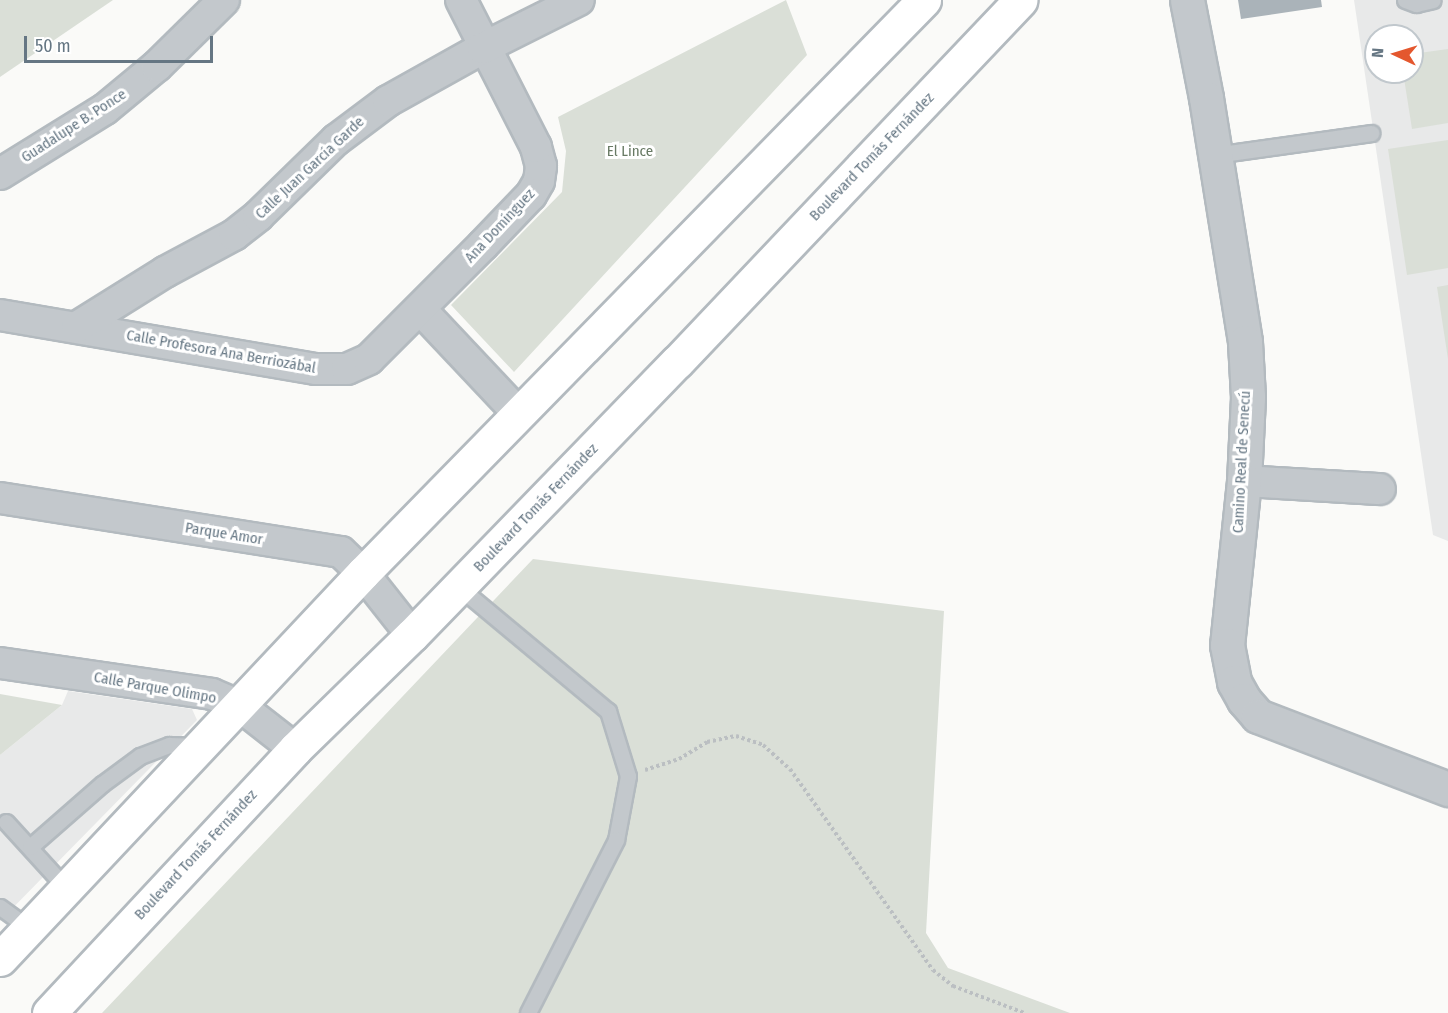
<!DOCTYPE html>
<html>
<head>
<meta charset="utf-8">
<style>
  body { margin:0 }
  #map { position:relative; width:1448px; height:1013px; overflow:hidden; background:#fafaf8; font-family:"Fira Sans Condensed",sans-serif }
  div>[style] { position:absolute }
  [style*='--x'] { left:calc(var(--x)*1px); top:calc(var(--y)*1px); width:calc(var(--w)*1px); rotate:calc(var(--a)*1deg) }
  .built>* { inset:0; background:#e8e9e9 }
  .green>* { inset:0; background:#dadfd7 }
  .building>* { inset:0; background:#aab3b9 }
  .path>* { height:4px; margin-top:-2px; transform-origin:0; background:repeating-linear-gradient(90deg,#bbbfc2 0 3px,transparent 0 6px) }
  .roads { filter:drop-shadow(2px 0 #b3babf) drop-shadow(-2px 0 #b3babf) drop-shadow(0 2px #b3babf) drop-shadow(0 -2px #b3babf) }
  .service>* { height:15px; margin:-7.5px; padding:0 7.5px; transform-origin:7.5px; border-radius:7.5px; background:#c3c8cc }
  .minor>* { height:30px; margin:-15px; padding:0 15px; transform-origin:15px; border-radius:15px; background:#c3c8cc }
  .tertiary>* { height:33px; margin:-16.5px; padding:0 16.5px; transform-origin:16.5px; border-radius:16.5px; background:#c3c8cc }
  .secondary>* { height:33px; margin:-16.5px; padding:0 16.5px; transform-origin:16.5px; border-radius:16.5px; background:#fff }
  span { translate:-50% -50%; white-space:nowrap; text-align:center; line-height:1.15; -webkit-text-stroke:6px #fff; paint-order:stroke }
  .street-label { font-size:15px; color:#657683 }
  .park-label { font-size:15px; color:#687a64 }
  .north { position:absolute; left:1364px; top:24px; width:60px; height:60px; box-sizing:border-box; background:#fff; border:2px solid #c1c8cd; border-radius:50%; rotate:274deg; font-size:16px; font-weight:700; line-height:24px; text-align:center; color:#657683 }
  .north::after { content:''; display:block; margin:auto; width:21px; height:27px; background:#e4572e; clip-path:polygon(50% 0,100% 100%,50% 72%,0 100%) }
  .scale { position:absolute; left:24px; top:36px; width:189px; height:27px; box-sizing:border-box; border:3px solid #657683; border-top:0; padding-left:8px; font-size:18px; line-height:21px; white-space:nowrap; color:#657683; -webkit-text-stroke:4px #fff; paint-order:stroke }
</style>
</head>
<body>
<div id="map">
  <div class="built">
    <i style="clip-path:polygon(evenodd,1354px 0,1448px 0,1448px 541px,1433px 535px,1354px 0,1376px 36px,1412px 36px,1412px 72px,1376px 72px,1376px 36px)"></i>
    <i style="clip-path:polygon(68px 691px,192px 709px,197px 720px,0 921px,0 755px,62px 705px)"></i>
  </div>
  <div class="green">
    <i style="clip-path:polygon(0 0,113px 0,0 77px)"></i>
    <i style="clip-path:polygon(786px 0,807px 55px,514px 372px,451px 305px,562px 192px,566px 151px,558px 117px)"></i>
    <i style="clip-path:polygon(1448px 49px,1448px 123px,1412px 129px,1403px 72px,1412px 72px,1412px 54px)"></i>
    <i style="clip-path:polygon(1448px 140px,1448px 268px,1407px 275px,1388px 149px)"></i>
    <i style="clip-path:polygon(1448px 285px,1448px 359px,1437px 287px)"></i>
    <i style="clip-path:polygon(533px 559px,944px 611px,926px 933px,948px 968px,1070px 1013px,102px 1013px)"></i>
    <i style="clip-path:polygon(0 694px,62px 705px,0 755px)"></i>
  </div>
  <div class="building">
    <i style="clip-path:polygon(1238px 0,1321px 0,1322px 7px,1241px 19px)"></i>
  </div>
  <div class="path">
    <i style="--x:645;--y:770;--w:36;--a:-18"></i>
    <i style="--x:679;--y:759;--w:33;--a:-31"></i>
    <i style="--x:707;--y:742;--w:30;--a:-12"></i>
    <i style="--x:736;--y:736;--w:28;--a:18"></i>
    <i style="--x:763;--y:745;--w:36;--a:42"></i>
    <i style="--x:790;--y:769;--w:247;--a:54.6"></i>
    <i style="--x:933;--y:970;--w:26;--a:39"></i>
    <i style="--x:953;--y:986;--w:76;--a:20.8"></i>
  </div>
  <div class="roads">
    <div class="service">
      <i style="--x:1405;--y:0;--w:12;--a:20"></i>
      <i style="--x:1416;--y:4;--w:17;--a:-13"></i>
      <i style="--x:1215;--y:155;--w:158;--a:-8"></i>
      <i style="--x:459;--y:587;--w:194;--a:39.8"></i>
      <i style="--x:608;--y:711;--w:68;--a:72.9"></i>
      <i style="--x:628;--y:776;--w:65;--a:100.6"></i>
      <i style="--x:616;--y:840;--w:194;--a:117"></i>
      <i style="--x:6;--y:822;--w:91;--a:47.7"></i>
      <i style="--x:30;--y:847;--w:96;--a:-41.2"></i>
      <i style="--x:102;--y:784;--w:47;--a:-36.4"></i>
      <i style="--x:140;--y:756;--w:31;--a:-21"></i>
      <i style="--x:169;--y:745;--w:30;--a:2"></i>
      <i style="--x:0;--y:907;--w:37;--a:36"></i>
    </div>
    <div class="minor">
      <i style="--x:0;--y:174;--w:123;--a:-31.8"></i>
      <i style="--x:105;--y:109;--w:67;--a:-39.6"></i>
      <i style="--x:157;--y:66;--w:94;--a:-44.6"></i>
      <i style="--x:420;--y:309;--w:143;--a:46.7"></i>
      <i style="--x:0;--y:315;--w:320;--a:9.7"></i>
      <i style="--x:315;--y:369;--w:32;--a:0"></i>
      <i style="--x:347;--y:369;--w:24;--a:-24"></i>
      <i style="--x:369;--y:359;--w:161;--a:-45"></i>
      <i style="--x:483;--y:245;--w:69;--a:-46.2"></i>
      <i style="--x:531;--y:195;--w:16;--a:-60"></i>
      <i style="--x:539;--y:181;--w:15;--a:-82"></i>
      <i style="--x:541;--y:166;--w:20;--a:-105"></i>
      <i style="--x:536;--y:147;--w:165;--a:-117"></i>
      <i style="--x:77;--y:327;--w:104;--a:-32"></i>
      <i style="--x:165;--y:272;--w:78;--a:-28.2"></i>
      <i style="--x:234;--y:235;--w:31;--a:-38"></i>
      <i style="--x:258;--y:216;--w:109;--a:-44.3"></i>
      <i style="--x:336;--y:140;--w:65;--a:-36.9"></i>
      <i style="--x:388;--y:101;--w:109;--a:-29.2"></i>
      <i style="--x:483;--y:48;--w:107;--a:-26.6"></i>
      <i style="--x:1244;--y:481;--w:136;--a:3.4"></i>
      <i style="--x:0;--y:498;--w:345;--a:9"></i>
      <i style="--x:341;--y:552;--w:30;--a:44"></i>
      <i style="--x:363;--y:573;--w:79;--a:51.7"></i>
      <i style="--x:0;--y:663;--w:214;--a:8.3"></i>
      <i style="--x:212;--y:694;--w:30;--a:23"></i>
      <i style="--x:240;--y:706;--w:70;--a:38"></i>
    </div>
    <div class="tertiary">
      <i style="--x:1187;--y:0;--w:100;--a:79"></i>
      <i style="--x:1206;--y:98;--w:247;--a:80.9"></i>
      <i style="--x:1245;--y:342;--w:55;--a:86.9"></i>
      <i style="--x:1248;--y:397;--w:84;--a:92.7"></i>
      <i style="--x:1244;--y:481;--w:165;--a:95.9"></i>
      <i style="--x:1227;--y:645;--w:38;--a:79"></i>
      <i style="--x:1234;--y:682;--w:21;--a:61"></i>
      <i style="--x:1244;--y:700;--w:21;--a:49"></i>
      <i style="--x:1258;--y:716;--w:204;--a:21"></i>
    </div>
    <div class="secondary">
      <i style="--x:0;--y:959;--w:530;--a:-46.76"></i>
      <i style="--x:363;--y:573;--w:802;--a:-45.61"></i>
      <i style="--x:49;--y:1013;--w:361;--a:-47"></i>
      <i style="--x:295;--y:749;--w:163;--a:-44.3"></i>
      <i style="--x:412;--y:635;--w:380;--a:-45.9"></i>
      <i style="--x:677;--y:362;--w:499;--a:-46.5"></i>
    </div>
  </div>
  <div class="street-label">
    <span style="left:74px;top:126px;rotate:-33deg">Guadalupe B. Ponce</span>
    <span style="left:872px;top:157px;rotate:-46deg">Boulevard Tomás Fernández</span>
    <span style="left:310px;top:168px;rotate:-43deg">Calle Juan García Garde</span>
    <span style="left:500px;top:226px;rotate:-47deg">Ana Domínguez</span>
    <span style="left:221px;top:352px;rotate:10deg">Calle Profesora Ana Berriozábal</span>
    <span style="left:1242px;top:462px;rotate:-87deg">Camino Real de Senecú</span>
    <span style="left:536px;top:508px;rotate:-46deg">Boulevard Tomás Fernández</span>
    <span style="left:224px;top:534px;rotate:9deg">Parque Amor</span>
    <span style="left:155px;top:688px;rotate:10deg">Calle Parque Olimpo</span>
    <span style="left:196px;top:855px;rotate:-47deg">Boulevard Tomás Fernández</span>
  </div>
  <div class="park-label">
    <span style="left:630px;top:152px">El Lince</span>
  </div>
  <div class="north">N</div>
  <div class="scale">50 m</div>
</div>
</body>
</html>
